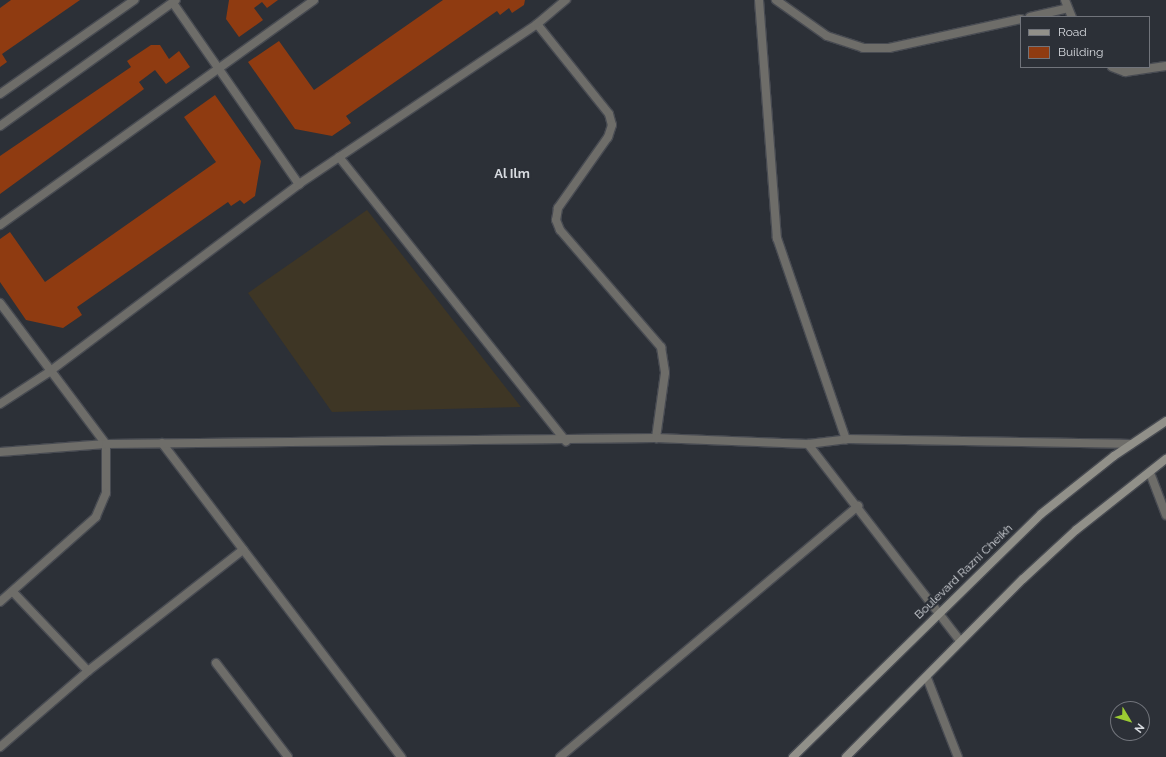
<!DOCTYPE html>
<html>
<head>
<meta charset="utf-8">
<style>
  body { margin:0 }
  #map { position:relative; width:1166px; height:757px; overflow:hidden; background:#2c3037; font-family:Raleway,sans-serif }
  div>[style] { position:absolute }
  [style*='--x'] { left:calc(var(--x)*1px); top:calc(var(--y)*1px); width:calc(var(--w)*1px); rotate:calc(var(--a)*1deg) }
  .medical>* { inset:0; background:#3e3625 }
  .building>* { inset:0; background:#8f3b11 }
  .roads { filter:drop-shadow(1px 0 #484b52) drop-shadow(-1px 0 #484b52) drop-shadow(0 1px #484b52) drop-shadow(0 -1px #484b52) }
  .minor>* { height:8px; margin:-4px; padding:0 4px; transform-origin:4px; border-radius:4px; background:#6e6d69 }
  .tertiary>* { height:8px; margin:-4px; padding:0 4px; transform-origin:4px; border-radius:4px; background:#6e6d69 }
  .secondary>* { height:8px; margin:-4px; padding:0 4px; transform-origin:4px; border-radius:4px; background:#919089 }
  span { translate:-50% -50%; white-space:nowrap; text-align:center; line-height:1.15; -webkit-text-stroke:4px #2c3037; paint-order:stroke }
  .street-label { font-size:12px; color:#d8dbe0 }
  .neighbourhood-label { font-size:13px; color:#d8dbe0; font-weight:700 }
  .legend { position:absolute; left:1020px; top:16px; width:130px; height:52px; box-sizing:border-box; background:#2c3037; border:1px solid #71747b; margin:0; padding:5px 7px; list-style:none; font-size:12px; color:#d8dbe0 }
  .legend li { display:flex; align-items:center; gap:8px; height:20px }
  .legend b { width:20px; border:1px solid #71747b }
  .north { position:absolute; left:1110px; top:701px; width:40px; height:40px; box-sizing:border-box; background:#2c3037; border:1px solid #71747b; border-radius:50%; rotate:128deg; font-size:11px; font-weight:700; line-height:16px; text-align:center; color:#d8dbe0 }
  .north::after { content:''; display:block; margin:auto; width:14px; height:18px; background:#9bcb32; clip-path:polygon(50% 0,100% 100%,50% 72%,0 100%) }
</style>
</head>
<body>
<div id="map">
  <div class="medical">
    <i style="clip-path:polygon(367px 210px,521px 407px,332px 412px,248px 293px)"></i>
  </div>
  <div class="building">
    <i style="clip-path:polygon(11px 0,80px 0,2px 54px,7px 62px,0 67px,0 8px)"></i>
    <i style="clip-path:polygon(229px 0,278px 0,267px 8px,262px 2px,254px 8px,263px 20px,239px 37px,226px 19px)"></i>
    <i style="clip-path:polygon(443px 0,525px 0,524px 5px,512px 13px,509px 8px,500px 15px,497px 11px,346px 116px,351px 123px,332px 136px,295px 129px,248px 62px,279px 41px,314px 90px)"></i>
    <i style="clip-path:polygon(151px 45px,160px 45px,169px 59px,179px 51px,190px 67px,166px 84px,155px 70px,139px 82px,144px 89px,0 194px,0 156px,131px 67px,127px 61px)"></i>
    <i style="clip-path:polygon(215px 95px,261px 161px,255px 196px,244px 204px,240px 200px,231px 206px,228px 202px,77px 307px,82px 315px,63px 328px,26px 320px,0 282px,0 239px,10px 232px,45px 282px,216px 162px,184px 117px)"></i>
  </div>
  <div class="roads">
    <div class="minor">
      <i style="--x:759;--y:0;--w:239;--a:85.7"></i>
      <i style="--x:777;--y:238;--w:213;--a:71.1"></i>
      <i style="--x:776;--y:0;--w:62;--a:35.2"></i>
      <i style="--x:827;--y:36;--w:38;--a:18"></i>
      <i style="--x:863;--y:48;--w:26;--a:0"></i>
      <i style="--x:889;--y:48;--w:135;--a:-12.4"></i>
      <i style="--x:1065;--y:0;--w:18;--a:68"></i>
      <i style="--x:173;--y:3;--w:221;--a:55.2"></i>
      <i style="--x:1030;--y:17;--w:37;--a:-13"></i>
      <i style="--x:537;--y:24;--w:115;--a:51.3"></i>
      <i style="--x:609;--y:114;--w:11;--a:75"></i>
      <i style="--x:612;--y:125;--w:13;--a:108"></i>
      <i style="--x:608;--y:137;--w:87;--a:125.2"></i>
      <i style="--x:558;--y:208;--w:12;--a:99"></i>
      <i style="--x:556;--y:220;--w:11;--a:68"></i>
      <i style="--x:560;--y:230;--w:155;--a:49.2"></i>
      <i style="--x:661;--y:347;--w:26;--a:81"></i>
      <i style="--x:665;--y:373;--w:66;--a:97.9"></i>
      <i style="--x:1112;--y:67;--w:14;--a:21"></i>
      <i style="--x:1125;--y:72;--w:41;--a:-8.3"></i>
      <i style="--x:339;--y:157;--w:364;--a:51.4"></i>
      <i style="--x:0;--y:225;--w:386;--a:-35.6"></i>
      <i style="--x:0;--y:303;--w:176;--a:53.1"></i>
      <i style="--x:106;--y:444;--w:49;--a:90"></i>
      <i style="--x:106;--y:493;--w:26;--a:113"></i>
      <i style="--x:96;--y:517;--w:128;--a:138.5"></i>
      <i style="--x:0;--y:404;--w:59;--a:-33.1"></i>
      <i style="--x:49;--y:372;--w:313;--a:-36.9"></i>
      <i style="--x:299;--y:184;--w:287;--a:-33.9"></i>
      <i style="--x:537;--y:24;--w:38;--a:-40"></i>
      <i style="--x:162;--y:443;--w:395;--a:52.7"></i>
      <i style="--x:808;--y:444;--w:249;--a:52.3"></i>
      <i style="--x:0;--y:452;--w:106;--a:-4.3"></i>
      <i style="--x:106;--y:444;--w:550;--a:-0.63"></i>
      <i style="--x:656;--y:438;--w:152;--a:2.3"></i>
      <i style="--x:808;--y:444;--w:38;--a:-7"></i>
      <i style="--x:846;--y:439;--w:285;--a:1"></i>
      <i style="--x:1150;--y:473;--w:45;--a:69.1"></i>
      <i style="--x:13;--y:592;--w:109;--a:46.5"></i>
      <i style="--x:216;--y:663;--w:118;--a:52.5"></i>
      <i style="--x:927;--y:678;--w:85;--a:68.6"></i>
      <i style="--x:0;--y:747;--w:116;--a:-40.8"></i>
      <i style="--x:88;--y:671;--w:197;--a:-38"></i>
      <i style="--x:560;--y:757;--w:390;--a:-40.1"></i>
    </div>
    <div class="tertiary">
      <i style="--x:0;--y:94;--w:164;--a:-35"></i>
      <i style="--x:0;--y:126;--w:216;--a:-35.6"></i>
    </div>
    <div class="secondary">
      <i style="--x:793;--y:757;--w:347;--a:-44.4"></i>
      <i style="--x:1041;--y:514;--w:93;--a:-38.5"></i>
      <i style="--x:1114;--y:456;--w:63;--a:-33.9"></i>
      <i style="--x:846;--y:757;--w:251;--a:-45.2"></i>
      <i style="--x:1023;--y:579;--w:72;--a:-42.8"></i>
      <i style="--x:1076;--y:530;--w:115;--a:-38.3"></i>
    </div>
  </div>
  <div class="street-label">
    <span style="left:964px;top:572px;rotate:-44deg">Boulevard Razni Cheikh</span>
  </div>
  <div class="neighbourhood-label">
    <span style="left:512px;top:174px">Al Ilm</span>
  </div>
  <ul class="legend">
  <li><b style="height:5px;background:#919089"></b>Road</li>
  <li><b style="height:11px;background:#8f3b11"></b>Building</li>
  </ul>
  <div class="north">N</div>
</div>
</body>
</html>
